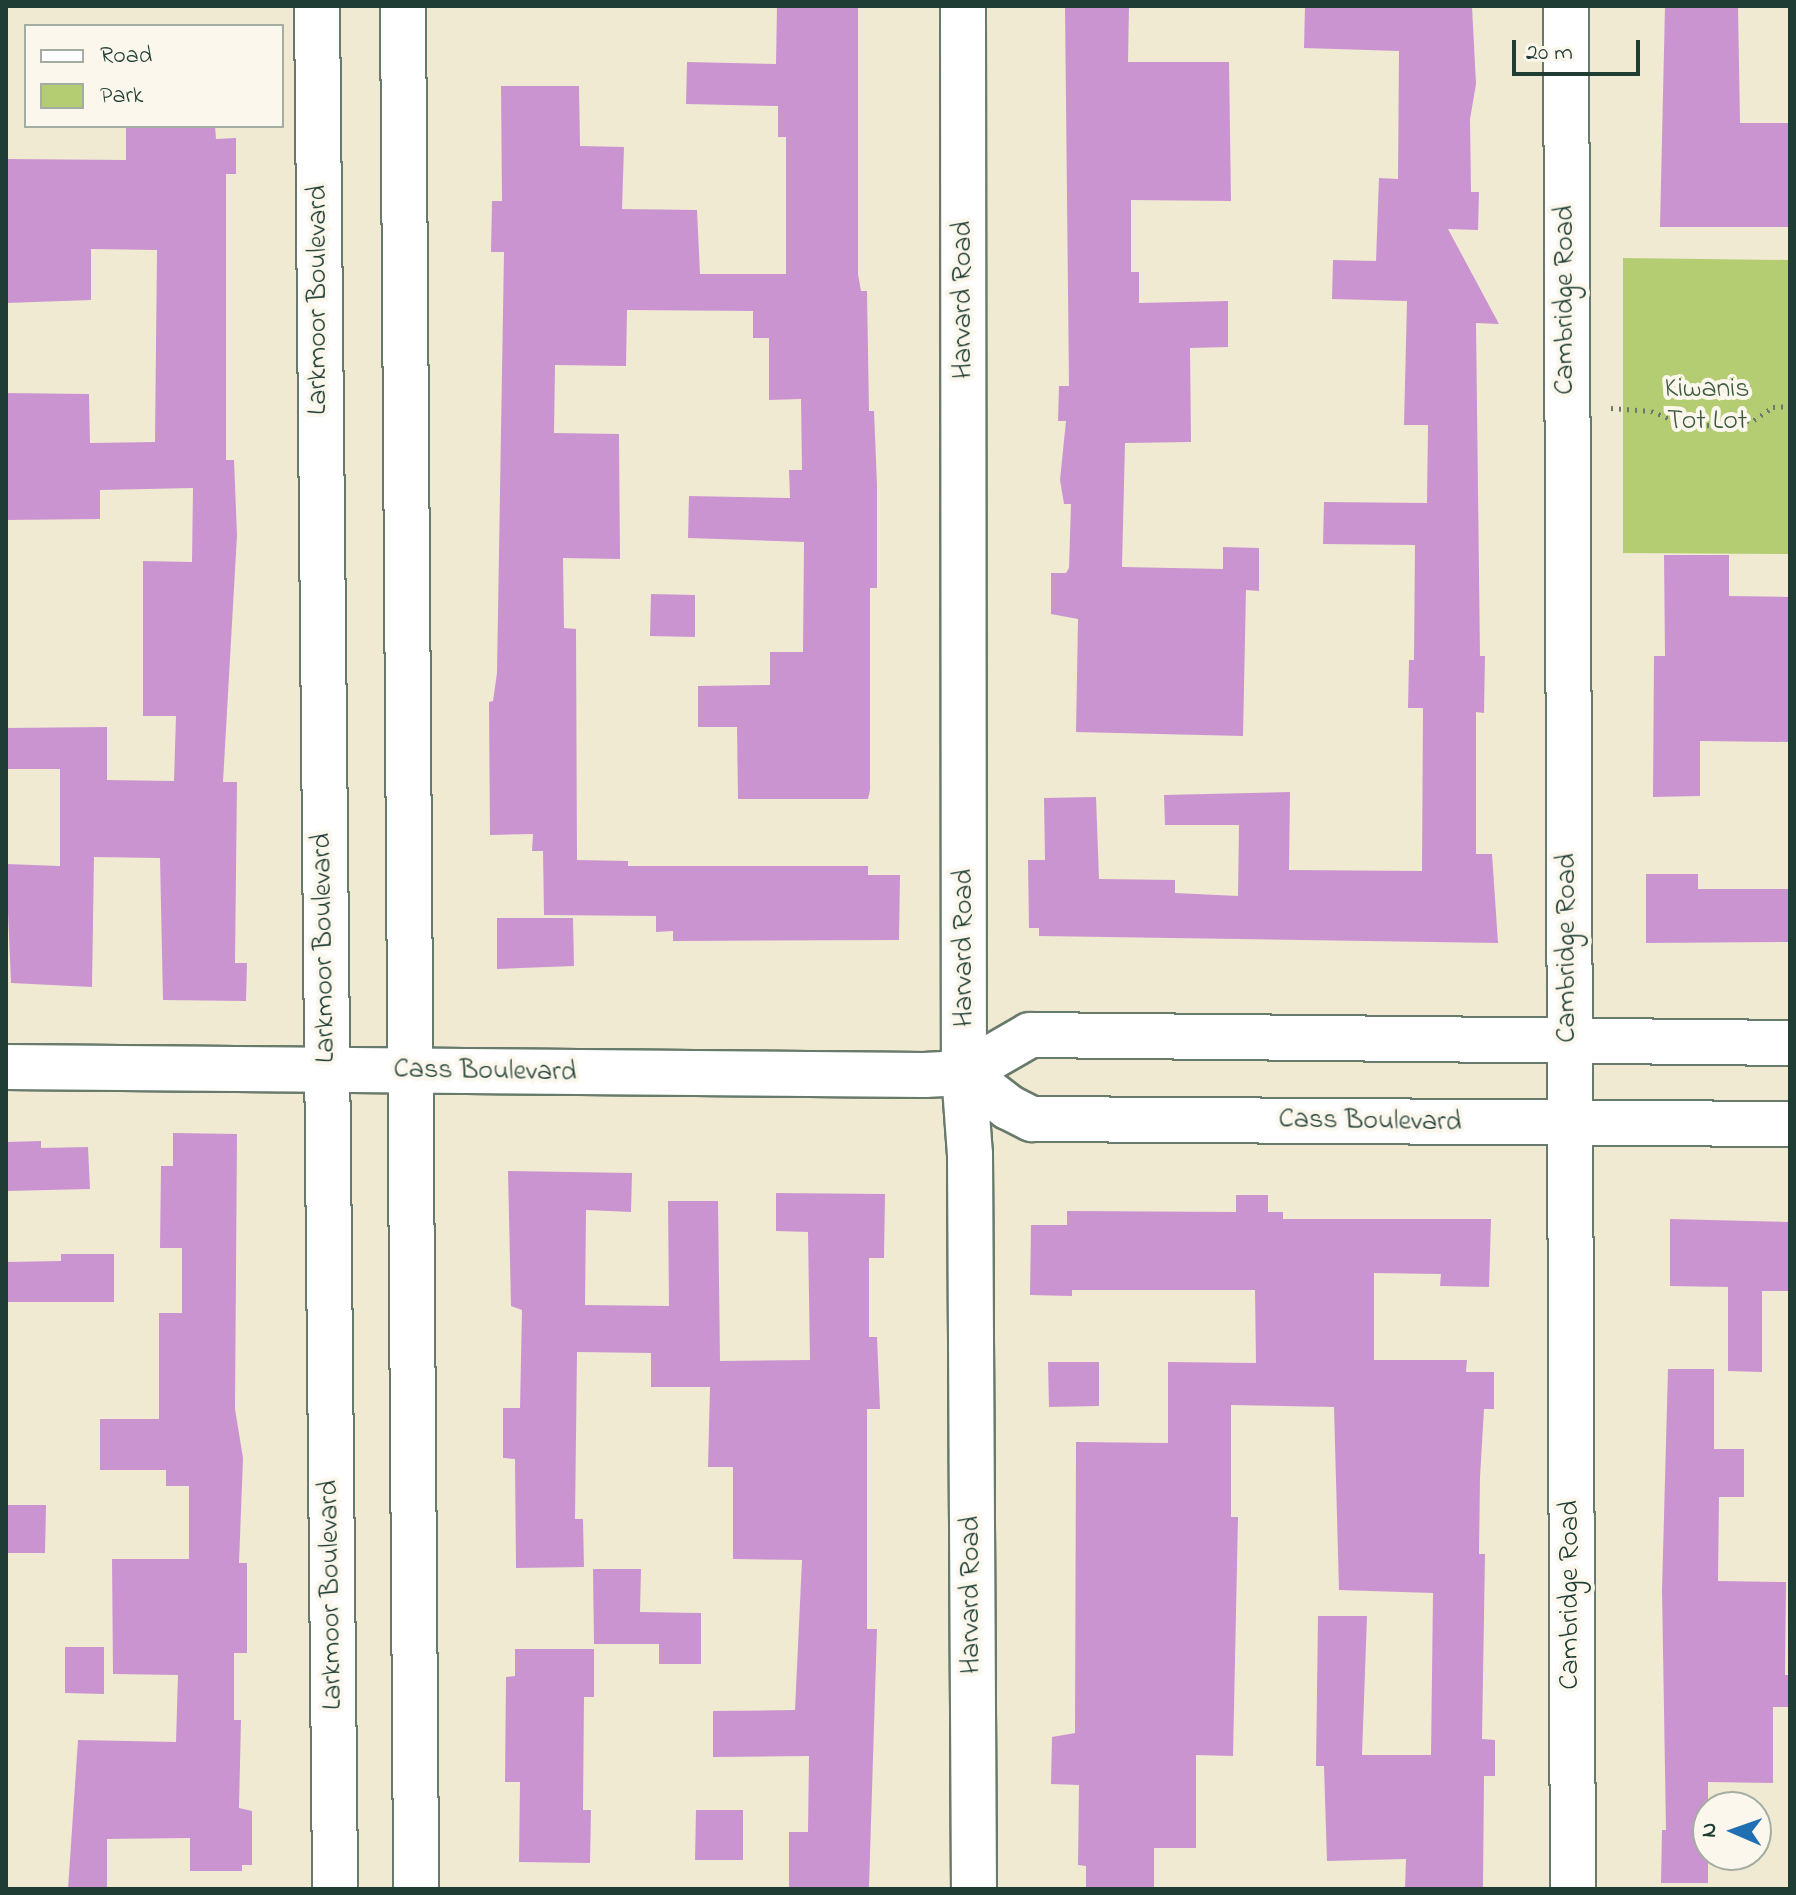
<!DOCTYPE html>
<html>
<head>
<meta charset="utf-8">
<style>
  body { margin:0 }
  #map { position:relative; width:1796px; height:1895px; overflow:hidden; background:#f0ead2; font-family:"Indie Flower",sans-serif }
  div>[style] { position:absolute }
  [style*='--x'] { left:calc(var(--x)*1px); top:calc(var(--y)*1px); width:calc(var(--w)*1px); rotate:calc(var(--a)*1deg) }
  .green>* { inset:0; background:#b4cd72 }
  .building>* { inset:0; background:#ca94d1 }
  .path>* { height:5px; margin-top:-2.5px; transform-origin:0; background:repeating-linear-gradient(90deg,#687a6b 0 2px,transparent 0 8px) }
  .roads { filter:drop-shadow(2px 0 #687a6b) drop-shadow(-2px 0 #687a6b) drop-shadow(0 2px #687a6b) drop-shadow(0 -2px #687a6b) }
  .minor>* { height:44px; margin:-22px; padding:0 22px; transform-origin:22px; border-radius:22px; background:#fff }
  span { translate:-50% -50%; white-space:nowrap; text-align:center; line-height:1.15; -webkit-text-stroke:8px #fbf7ec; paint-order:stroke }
  .street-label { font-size:28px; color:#1f3d34 }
  .park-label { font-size:28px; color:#3d5a40 }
  .frame { position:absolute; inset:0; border:8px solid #1f3d34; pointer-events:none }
  .legend { position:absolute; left:24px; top:24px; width:260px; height:104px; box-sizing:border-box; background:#fbf7ec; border:2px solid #a3ada2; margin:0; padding:10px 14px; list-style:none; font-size:24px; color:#1f3d34 }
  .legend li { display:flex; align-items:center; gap:16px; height:40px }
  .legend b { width:40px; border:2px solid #a3ada2 }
  .north { position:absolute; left:1692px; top:1791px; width:80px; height:80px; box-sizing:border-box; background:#fbf7ec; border:2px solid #a3ada2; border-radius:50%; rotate:272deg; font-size:22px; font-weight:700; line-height:32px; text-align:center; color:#1f3d34 }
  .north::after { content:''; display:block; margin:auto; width:28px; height:36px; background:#1f6fb2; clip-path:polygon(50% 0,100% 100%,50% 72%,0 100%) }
  .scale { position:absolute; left:1512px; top:40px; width:128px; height:36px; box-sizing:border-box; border:4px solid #1f3d34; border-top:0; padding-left:10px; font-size:24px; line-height:28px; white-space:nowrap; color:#1f3d34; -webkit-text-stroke:6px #fbf7ec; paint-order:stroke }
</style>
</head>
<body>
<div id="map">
  <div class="green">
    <i style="clip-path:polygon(1623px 258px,1790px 260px,1790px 554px,1623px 553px)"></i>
  </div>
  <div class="building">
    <i style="clip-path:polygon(777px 6px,858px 6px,858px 274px,861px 291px,867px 291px,869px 411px,874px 411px,877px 485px,877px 588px,870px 588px,870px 790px,868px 799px,738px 799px,737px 727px,698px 727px,698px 686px,770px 685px,770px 652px,803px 652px,804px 542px,688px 538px,689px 496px,790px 498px,789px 470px,802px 470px,801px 399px,769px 400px,769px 338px,753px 338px,753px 311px,627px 310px,626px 366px,555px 365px,554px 433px,619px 434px,620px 559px,563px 558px,564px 628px,576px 629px,577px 860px,628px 861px,628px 866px,868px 866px,868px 875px,900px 875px,899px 940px,673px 941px,673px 931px,656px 932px,656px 916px,544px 915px,543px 851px,532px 851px,533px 834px,490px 835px,489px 702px,493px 701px,497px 673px,504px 252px,491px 252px,492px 201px,502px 201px,501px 86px,579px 86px,580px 146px,624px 147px,622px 209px,697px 210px,700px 274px,786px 274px,786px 137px,778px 137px,778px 106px,686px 104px,687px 62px,776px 64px)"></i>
    <i style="clip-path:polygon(1129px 6px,1128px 62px,1229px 62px,1231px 201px,1131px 200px,1131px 272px,1139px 272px,1139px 303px,1228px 301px,1228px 347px,1190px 348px,1191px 442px,1125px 443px,1122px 567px,1223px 569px,1223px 547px,1259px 548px,1259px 591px,1246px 590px,1243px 736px,1076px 732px,1078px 619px,1051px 614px,1051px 573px,1066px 573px,1069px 568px,1071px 504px,1064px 504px,1060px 480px,1066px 421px,1058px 421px,1059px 386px,1069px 386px,1065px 7px)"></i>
    <i style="clip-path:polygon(1472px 6px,1476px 84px,1470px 119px,1471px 192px,1479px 192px,1478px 230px,1448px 229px,1499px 324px,1476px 323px,1480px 656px,1485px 656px,1484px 713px,1476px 712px,1476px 854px,1492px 854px,1498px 943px,1039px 936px,1039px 928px,1029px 928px,1028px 860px,1045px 860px,1044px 798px,1096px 797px,1099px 879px,1175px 880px,1175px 893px,1238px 896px,1239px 825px,1165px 825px,1164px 795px,1290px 792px,1289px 870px,1422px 871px,1423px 708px,1408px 708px,1409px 660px,1414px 660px,1415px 545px,1323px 544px,1324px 502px,1427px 503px,1428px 425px,1404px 425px,1407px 301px,1332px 299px,1333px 260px,1376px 261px,1379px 178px,1398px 179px,1399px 51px,1304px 48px,1305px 7px)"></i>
    <i style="clip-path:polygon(1665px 6px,1738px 6px,1740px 123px,1790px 123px,1790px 227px,1660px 227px)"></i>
    <i style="clip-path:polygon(126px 126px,215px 126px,216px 139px,236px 138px,236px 174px,226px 174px,226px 460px,234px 460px,237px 535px,223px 782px,237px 782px,235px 963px,247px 963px,246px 1001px,163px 1000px,160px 858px,94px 857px,92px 987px,11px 983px,6px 864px,60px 866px,60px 769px,6px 769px,6px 728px,107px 727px,107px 780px,174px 781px,176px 716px,143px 716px,143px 561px,192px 562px,193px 488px,100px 490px,100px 519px,6px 520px,6px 393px,89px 394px,90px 443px,155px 442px,157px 250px,91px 249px,91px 300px,6px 303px,6px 159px,126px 160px)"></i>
    <i style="clip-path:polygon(1664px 555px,1729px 555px,1729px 596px,1790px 597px,1790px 742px,1700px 741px,1700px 796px,1653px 797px,1654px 656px,1665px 656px)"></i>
    <i style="clip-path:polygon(651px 594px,695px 595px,695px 637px,650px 636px)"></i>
    <i style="clip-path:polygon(1646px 874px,1698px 874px,1698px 889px,1790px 889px,1790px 942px,1646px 943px)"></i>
    <i style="clip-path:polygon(497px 918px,573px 918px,574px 966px,497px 969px)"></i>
    <i style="clip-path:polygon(173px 1133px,237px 1134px,235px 1409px,243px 1458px,239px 1563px,247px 1563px,247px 1653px,234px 1653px,234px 1720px,241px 1720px,239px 1808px,252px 1811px,252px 1865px,242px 1865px,242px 1871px,190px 1871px,190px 1838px,107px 1839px,107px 1889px,68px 1889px,78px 1740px,176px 1742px,178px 1675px,113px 1674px,112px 1559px,189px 1559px,189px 1486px,166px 1486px,166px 1470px,100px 1470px,100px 1419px,159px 1419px,159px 1313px,182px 1313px,182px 1248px,160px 1248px,161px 1166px,173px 1166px)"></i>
    <i style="clip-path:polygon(41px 1141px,41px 1148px,88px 1147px,90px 1189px,6px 1191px,6px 1142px)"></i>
    <i style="clip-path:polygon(508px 1171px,632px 1173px,631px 1212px,586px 1210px,585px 1305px,669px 1306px,668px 1201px,718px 1201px,720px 1361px,810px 1360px,808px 1232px,776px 1231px,776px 1193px,885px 1194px,884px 1258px,869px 1258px,869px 1337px,877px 1337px,880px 1409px,867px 1409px,867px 1629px,877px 1629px,869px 1887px,789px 1888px,789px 1832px,808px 1832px,809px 1756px,713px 1757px,713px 1711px,795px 1710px,802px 1560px,733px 1559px,733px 1467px,708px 1467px,710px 1387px,651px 1387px,651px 1353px,577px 1352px,575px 1519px,583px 1519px,584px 1567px,516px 1568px,515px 1459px,503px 1458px,503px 1408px,520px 1408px,522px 1310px,511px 1306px)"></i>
    <i style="clip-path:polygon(1236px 1195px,1268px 1195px,1268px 1212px,1283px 1212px,1283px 1219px,1491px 1219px,1489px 1287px,1440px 1286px,1441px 1274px,1374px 1273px,1374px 1360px,1467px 1360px,1466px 1372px,1494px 1372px,1494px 1409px,1484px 1409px,1480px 1477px,1479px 1554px,1485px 1554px,1482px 1739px,1495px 1740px,1495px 1776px,1484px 1776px,1483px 1889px,1405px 1889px,1406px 1859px,1327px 1861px,1324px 1766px,1316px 1766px,1318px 1616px,1367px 1616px,1362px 1755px,1431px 1755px,1433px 1593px,1339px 1590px,1334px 1407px,1231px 1405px,1231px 1517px,1238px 1517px,1233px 1756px,1196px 1755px,1196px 1848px,1154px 1848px,1154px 1889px,1086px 1889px,1086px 1866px,1078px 1865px,1079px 1785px,1051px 1784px,1052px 1737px,1075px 1733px,1076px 1442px,1168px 1443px,1168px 1362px,1256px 1363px,1255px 1290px,1072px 1290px,1072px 1296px,1030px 1295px,1031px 1225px,1067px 1225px,1067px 1211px,1236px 1212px)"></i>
    <i style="clip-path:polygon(1670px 1219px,1790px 1222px,1790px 1291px,1762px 1291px,1762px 1372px,1728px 1371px,1728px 1287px,1670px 1286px)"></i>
    <i style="clip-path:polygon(61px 1254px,114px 1254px,114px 1302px,6px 1302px,6px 1262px,61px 1261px)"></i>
    <i style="clip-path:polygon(1048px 1362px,1099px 1362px,1099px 1406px,1049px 1407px)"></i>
    <i style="clip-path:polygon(1668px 1369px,1714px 1369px,1714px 1449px,1744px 1449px,1744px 1497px,1719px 1497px,1718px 1581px,1786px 1582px,1785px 1675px,1790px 1675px,1790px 1707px,1773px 1707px,1773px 1783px,1708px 1782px,1708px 1883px,1661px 1883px,1662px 1830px,1666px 1830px,1662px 1590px)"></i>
    <i style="clip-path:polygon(6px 1505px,46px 1505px,45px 1553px,6px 1553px)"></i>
    <i style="clip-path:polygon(593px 1569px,641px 1569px,640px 1612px,701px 1613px,701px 1664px,659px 1664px,659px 1644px,594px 1644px)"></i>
    <i style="clip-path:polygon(65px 1647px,104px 1647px,104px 1694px,65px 1693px)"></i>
    <i style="clip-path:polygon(515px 1649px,594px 1649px,594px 1697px,584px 1697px,583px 1810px,591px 1810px,590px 1863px,519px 1862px,520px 1782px,505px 1782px,506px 1677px,515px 1676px)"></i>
    <i style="clip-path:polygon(696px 1810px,743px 1810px,743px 1860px,695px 1860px)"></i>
  </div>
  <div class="path">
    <i style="--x:1611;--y:408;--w:40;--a:4.3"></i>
    <i style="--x:1651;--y:411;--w:43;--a:21.8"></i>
    <i style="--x:1691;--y:427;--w:63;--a:-6.3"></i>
    <i style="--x:1754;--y:420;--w:23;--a:-34"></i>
    <i style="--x:1773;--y:407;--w:17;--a:-3"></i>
  </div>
  <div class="roads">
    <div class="minor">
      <i style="--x:317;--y:6;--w:1883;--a:89.45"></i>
      <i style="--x:403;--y:6;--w:1883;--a:89.6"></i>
      <i style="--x:963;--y:6;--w:1067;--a:89.95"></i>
      <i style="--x:964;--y:1073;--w:81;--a:85.8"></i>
      <i style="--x:970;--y:1154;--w:735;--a:89.69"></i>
      <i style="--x:1566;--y:6;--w:1883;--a:89.79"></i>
      <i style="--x:6;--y:1067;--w:918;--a:0.5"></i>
      <i style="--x:924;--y:1075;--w:40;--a:-2.9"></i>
      <i style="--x:964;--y:1073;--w:76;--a:-29.9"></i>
      <i style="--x:1030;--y:1035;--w:760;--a:0.6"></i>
      <i style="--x:964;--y:1073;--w:56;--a:37.7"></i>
      <i style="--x:1008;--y:1107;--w:27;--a:27"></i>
      <i style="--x:1032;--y:1119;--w:758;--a:0.38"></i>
    </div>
  </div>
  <div class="street-label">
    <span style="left:319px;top:300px;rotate:-90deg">Larkmoor Boulevard</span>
    <span style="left:964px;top:300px;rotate:-90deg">Harvard Road</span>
    <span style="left:1566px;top:300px;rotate:-90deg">Cambridge Road</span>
    <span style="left:325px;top:948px;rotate:-91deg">Larkmoor Boulevard</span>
    <span style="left:965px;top:948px;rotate:-90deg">Harvard Road</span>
    <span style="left:1568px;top:948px;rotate:-90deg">Cambridge Road</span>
    <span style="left:485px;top:1072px;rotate:1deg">Cass Boulevard</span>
    <span style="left:1370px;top:1122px;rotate:1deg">Cass Boulevard</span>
    <span style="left:332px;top:1595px;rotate:-91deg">Larkmoor Boulevard</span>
    <span style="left:972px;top:1595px;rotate:-90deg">Harvard Road</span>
    <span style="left:1571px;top:1595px;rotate:-90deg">Cambridge Road</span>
  </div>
  <div class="park-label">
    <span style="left:1707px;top:406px">Kiwanis<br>Tot Lot</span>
  </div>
  <div class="frame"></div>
  <ul class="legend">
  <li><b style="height:10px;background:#fff"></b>Road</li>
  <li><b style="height:22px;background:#b4cd72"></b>Park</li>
  </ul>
  <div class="north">N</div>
  <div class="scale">20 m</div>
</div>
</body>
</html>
